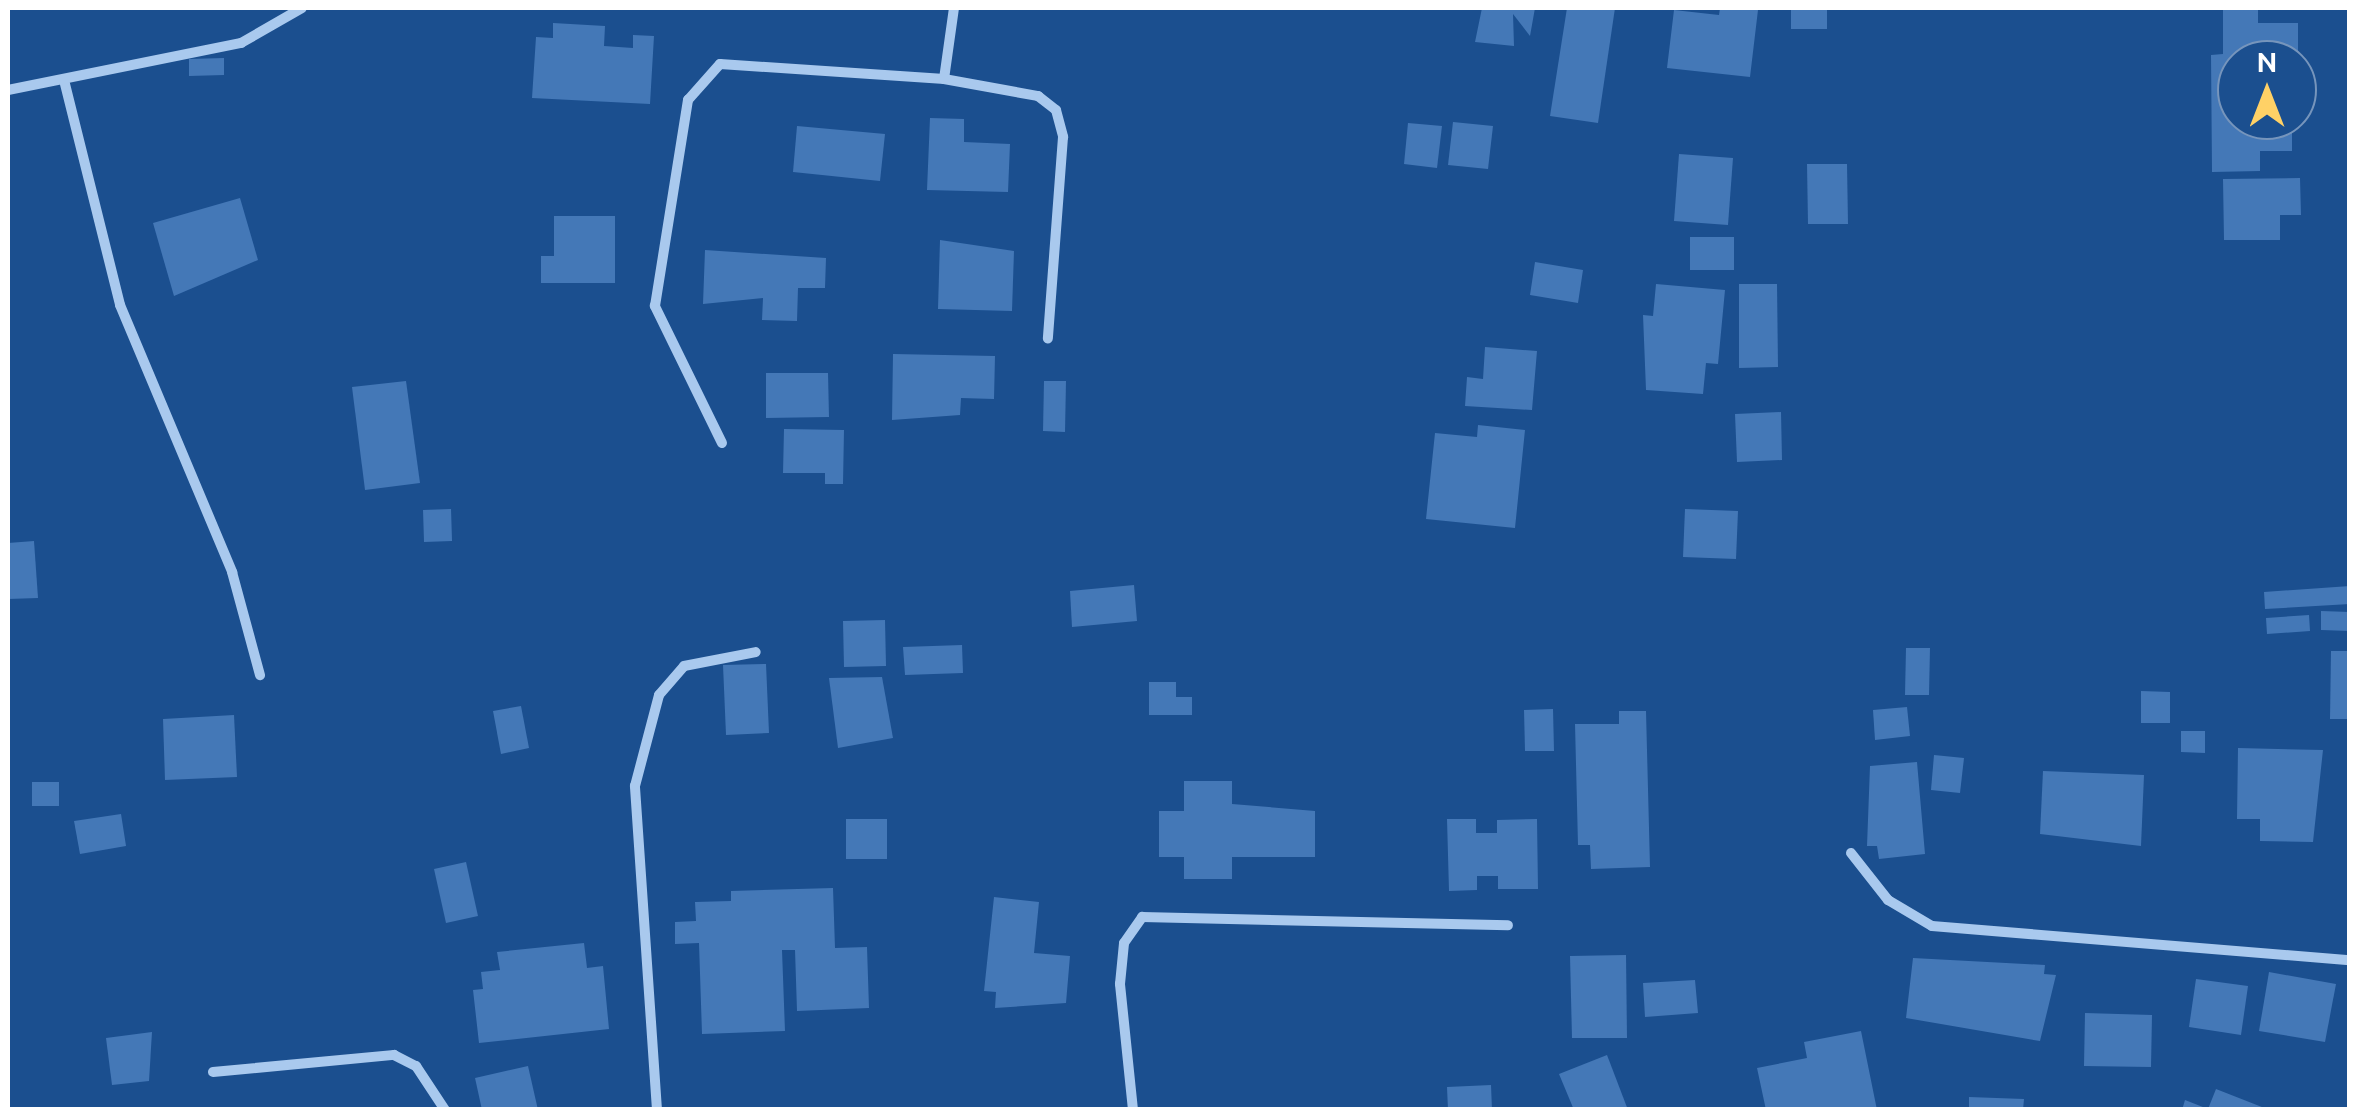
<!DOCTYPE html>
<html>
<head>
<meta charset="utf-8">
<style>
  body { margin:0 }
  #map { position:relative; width:2357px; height:1117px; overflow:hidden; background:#1b4f8f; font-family:Ubuntu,sans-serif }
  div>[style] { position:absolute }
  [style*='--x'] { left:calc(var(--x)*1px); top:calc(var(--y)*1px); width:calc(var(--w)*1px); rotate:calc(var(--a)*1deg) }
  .building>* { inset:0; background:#4478b7 }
  .minor>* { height:10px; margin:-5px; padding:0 5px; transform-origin:5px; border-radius:5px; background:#a9c9ee }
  span { translate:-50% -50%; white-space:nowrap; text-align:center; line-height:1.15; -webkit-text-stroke:8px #1b4f8f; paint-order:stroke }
  .frame { position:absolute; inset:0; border:10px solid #fff; pointer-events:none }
  .north { position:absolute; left:2217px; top:40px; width:100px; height:100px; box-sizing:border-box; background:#1b4f8f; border:2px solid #7695bc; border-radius:50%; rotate:0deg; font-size:28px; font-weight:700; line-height:40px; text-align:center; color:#fff }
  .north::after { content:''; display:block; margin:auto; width:35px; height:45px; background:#ffd166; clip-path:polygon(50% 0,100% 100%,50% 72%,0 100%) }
</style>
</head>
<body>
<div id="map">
  <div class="building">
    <i style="clip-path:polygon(1482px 8px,1535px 8px,1530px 36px,1513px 14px,1514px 46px,1475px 42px)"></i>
    <i style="clip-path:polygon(1567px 8px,1615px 8px,1598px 123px,1550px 116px)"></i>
    <i style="clip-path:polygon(1720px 8px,1758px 10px,1750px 77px,1667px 68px,1674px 10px,1719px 15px)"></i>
    <i style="clip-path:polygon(1791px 8px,1827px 8px,1827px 29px,1791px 29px)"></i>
    <i style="clip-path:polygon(2223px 8px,2258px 8px,2258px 23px,2298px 23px,2298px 57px,2237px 60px,2237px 120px,2292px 120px,2292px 151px,2260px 151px,2260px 171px,2212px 172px,2211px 55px,2223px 54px)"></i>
    <i style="clip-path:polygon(553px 23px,605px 26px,604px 46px,633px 48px,633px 35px,654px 36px,650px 104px,532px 98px,536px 37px,553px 38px)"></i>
    <i style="clip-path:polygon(224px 58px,224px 75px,189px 76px,189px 59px)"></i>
    <i style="clip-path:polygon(930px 118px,964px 119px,964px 142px,1010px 144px,1008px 192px,927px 190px)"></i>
    <i style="clip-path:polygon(1453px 122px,1493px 126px,1488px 169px,1448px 165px)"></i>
    <i style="clip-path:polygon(1408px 123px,1442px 126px,1437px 168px,1404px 164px)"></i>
    <i style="clip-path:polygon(797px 126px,885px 134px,880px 181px,793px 172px)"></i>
    <i style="clip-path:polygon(1679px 154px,1733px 158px,1728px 225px,1674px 221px)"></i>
    <i style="clip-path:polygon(1807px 164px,1847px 164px,1848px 224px,1808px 224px)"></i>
    <i style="clip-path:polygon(2300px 178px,2301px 215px,2280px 215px,2280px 240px,2224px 240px,2223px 179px)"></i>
    <i style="clip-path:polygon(240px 198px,258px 260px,174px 296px,153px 223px)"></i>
    <i style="clip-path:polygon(554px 216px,615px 216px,615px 283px,541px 283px,541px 256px,554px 256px)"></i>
    <i style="clip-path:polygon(1690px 237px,1734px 237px,1734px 270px,1690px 270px)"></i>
    <i style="clip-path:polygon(940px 240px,1014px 251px,1012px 311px,938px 309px)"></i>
    <i style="clip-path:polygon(705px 250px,826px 258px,825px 288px,798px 288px,797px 321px,762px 320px,763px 298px,703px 304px)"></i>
    <i style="clip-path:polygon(1535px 262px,1583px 270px,1578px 303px,1530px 295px)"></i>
    <i style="clip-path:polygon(1656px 284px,1725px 290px,1718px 364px,1706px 363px,1703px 394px,1646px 390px,1643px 315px,1653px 316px)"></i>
    <i style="clip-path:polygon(1739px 284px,1777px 284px,1778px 367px,1739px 368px)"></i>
    <i style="clip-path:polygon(1485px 347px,1537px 351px,1532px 410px,1465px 406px,1467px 377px,1483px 379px)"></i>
    <i style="clip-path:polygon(893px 354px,995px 356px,994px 399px,961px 398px,960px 415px,892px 420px)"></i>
    <i style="clip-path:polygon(766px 373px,828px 373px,829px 417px,766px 418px)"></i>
    <i style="clip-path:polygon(406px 381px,420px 483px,365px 490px,352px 387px)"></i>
    <i style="clip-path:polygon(1044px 381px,1066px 381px,1065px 432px,1043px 431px)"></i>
    <i style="clip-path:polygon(1781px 412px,1782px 460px,1737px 462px,1735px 414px)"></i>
    <i style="clip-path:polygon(1478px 425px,1525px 430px,1515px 528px,1426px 519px,1435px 433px,1477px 437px)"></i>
    <i style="clip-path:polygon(784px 429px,844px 430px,843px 484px,825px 484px,825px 473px,783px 473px)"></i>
    <i style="clip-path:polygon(451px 509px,452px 541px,424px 542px,423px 510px)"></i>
    <i style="clip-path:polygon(1685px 509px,1738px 511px,1736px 559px,1683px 557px)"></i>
    <i style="clip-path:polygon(34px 541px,38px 598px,8px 599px,8px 543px)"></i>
    <i style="clip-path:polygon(1134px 585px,1137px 621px,1072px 627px,1070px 591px)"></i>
    <i style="clip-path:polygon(2350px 586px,2350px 604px,2265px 609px,2264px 592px)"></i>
    <i style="clip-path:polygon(2321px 611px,2350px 612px,2350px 631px,2321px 630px)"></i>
    <i style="clip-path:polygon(2309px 615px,2310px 631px,2267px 634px,2266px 618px)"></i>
    <i style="clip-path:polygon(885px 620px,886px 666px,844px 667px,843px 621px)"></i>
    <i style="clip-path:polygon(962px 645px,963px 673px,905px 675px,903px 647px)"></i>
    <i style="clip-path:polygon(1906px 648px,1930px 648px,1929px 695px,1905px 695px)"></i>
    <i style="clip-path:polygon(2331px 651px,2350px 651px,2350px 719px,2330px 719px)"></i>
    <i style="clip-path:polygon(766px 664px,769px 733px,726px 735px,723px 665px)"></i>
    <i style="clip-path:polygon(882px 677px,893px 738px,838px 748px,829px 678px)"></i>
    <i style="clip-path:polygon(1149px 682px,1176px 682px,1176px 697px,1192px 697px,1192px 715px,1149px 715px)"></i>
    <i style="clip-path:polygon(2141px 691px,2170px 692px,2170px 723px,2141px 723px)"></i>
    <i style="clip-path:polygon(521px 706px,529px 748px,501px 754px,493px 711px)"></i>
    <i style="clip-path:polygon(1907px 707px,1910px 736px,1875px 740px,1873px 710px)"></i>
    <i style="clip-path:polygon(1553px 709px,1554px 751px,1525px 751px,1524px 710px)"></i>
    <i style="clip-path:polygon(1619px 711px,1646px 711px,1650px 867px,1591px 869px,1590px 845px,1578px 845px,1575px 724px,1619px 724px)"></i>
    <i style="clip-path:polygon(234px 715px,237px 777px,165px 780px,163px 719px)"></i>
    <i style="clip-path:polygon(2181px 731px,2205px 731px,2205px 753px,2181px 752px)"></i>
    <i style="clip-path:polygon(2238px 748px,2323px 750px,2313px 842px,2260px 841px,2260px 819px,2237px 819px)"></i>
    <i style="clip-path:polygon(1934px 755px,1964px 758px,1960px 793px,1931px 790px)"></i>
    <i style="clip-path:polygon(1917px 762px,1925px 854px,1879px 859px,1877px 846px,1867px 846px,1870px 766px)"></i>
    <i style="clip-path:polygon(2043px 771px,2144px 775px,2141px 846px,2040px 834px)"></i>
    <i style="clip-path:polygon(1184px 781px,1232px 781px,1232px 804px,1315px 811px,1315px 857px,1232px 857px,1232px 879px,1184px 879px,1184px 857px,1159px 857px,1159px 811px,1184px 811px)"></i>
    <i style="clip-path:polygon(32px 782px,59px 782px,59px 806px,32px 806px)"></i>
    <i style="clip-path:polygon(121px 814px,126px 846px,80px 854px,74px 821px)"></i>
    <i style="clip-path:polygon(846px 819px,887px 819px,887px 859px,846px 859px)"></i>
    <i style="clip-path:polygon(1447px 819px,1476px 819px,1476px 833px,1497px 833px,1497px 820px,1537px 819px,1538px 889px,1498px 889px,1498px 876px,1477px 876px,1477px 890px,1449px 891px)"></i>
    <i style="clip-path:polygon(466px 862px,478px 916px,446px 923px,434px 869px)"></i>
    <i style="clip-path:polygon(833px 888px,835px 948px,867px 947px,869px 1008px,797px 1011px,795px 950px,782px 950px,785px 1031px,702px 1034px,699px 943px,675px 944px,675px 922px,696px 921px,695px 902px,731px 901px,731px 891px)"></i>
    <i style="clip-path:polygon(994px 897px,1039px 902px,1034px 953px,1070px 956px,1066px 1003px,995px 1008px,996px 992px,984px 991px)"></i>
    <i style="clip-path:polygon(584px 943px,587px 968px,603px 966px,609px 1029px,479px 1043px,473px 990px,483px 989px,481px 972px,500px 970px,497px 952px)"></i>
    <i style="clip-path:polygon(1626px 955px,1627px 1038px,1572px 1038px,1570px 956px)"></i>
    <i style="clip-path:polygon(1913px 958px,2045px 965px,2044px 974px,2056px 975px,2040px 1041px,1906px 1018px)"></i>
    <i style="clip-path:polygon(2269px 972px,2336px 984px,2325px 1042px,2259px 1031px)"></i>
    <i style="clip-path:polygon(2196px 979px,2248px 986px,2241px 1035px,2189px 1027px)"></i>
    <i style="clip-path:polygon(1695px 980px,1698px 1013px,1645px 1017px,1643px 983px)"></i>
    <i style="clip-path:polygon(2085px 1013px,2152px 1015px,2151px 1067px,2084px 1066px)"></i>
    <i style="clip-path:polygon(1861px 1031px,1877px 1110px,1766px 1110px,1757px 1068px,1807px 1058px,1804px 1042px)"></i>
    <i style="clip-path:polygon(152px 1032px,149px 1081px,112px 1085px,106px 1038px)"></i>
    <i style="clip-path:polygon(1607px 1055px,1628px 1110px,1574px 1110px,1559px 1074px)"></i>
    <i style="clip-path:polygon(528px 1066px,538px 1110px,482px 1110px,475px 1078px)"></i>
    <i style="clip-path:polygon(1491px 1085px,1492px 1110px,1448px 1110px,1447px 1087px)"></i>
    <i style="clip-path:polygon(2216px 1089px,2267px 1109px,2267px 1110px,2182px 1110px,2185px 1100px,2208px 1109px)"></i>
    <i style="clip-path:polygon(1969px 1097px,2024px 1099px,2023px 1110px,1969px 1110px)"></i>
  </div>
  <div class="minor">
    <i style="--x:944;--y:79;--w:72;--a:-82"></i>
    <i style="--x:64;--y:80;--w:232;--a:76"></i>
    <i style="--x:120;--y:305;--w:290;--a:67.2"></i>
    <i style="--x:232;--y:572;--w:107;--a:74.8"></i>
    <i style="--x:8;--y:90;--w:238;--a:-11.4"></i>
    <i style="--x:241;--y:43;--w:70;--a:-29.8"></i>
    <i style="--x:722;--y:443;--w:153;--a:-116.1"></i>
    <i style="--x:655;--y:306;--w:209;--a:-80.9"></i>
    <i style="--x:688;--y:100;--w:48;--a:-48.4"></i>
    <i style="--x:720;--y:64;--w:225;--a:3.8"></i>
    <i style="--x:944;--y:79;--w:96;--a:10.3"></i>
    <i style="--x:1038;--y:96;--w:23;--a:38"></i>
    <i style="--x:1056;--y:110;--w:28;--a:75"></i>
    <i style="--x:1063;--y:137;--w:202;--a:94.3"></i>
    <i style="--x:1851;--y:853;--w:60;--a:51.8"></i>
    <i style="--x:1888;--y:900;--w:51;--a:30.6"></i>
    <i style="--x:1932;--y:926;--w:419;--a:4.7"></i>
    <i style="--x:213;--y:1072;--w:182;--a:-5.4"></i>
    <i style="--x:394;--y:1055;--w:25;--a:27"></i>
    <i style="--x:416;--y:1066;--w:53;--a:56.6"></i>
    <i style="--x:657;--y:1110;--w:325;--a:-93.9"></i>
    <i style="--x:635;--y:786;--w:94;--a:-75.2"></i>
    <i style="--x:659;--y:695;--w:38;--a:-49"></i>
    <i style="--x:684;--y:666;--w:73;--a:-11"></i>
    <i style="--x:1133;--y:1110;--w:127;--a:-95.9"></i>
    <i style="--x:1120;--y:984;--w:41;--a:-84.4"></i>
    <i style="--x:1124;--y:943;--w:32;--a:-55"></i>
    <i style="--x:1142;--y:917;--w:366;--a:1.3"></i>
  </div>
  <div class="frame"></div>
  <div class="north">N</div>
</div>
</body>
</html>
